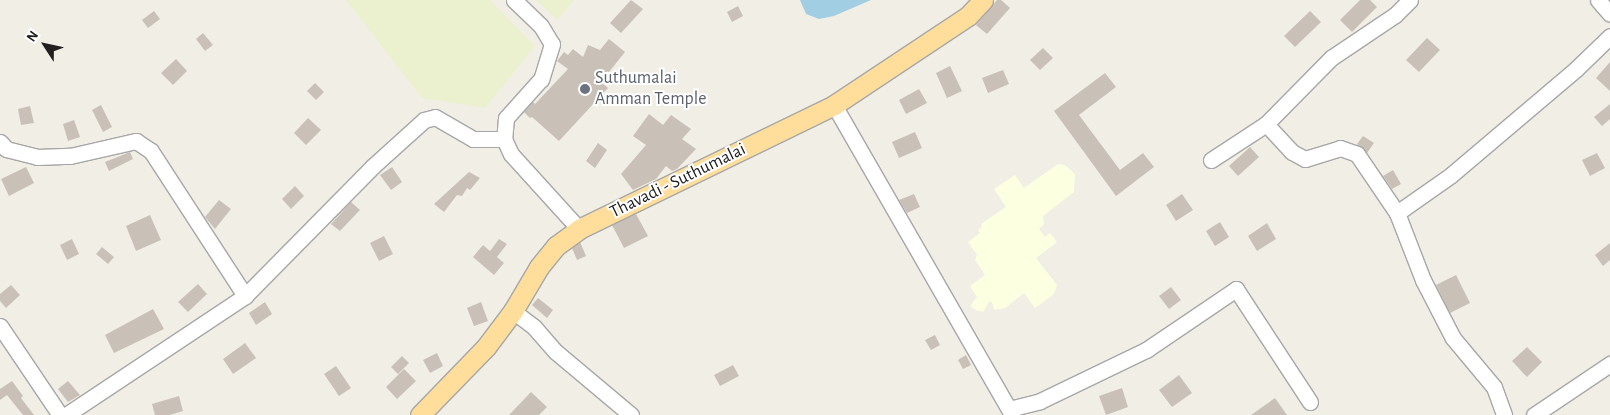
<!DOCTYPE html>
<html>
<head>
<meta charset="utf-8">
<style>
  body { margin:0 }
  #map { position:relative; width:1610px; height:415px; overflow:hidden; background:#f1eee5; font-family:"Alegreya Sans",sans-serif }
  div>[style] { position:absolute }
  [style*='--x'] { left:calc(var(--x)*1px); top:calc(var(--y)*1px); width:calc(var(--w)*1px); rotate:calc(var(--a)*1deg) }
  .education>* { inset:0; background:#fcffe0 }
  .farmland>* { inset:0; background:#ebf1cf }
  .water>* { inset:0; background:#a2cee3 }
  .building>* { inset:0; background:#c9c1b8 }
  .roads { filter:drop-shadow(1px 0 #a7a7a7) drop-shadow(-1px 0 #a7a7a7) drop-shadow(0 1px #a7a7a7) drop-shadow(0 -1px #a7a7a7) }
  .minor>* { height:15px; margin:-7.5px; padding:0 7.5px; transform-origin:7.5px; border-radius:7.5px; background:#fff }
  .major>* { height:19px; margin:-9.5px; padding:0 9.5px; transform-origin:9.5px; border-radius:9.5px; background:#ffde9c }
  .dots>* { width:14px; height:14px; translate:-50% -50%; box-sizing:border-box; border:2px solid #fff; border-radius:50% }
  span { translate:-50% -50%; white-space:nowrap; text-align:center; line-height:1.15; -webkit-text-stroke:4px #fff; paint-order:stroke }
  .worship-label { font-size:18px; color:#5b616d }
  .left { translate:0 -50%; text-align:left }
  .street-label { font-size:18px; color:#202020 }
  .north { position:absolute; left:20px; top:20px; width:50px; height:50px; -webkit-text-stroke:4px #fff; paint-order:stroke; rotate:305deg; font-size:14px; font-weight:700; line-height:20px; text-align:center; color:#202020 }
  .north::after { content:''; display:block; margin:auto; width:18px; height:22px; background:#202020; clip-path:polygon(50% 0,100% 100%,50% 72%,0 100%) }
</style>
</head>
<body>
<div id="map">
  <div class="education">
    <i style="clip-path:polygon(1058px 164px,1065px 165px,1075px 174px,1074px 192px,1043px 216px,1044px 224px,1039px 229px,1045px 237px,1050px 233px,1057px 242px,1036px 258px,1057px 285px,1054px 294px,1035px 308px,1024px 293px,1005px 308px,994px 310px,992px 302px,989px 302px,983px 312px,976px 310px,970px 306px,977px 297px,970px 286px,985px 275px,975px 260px,977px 255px,968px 242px,980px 233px,978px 230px,982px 227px,981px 224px,1006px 207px,994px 189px,1015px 175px,1024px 188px)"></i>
  </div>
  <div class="farmland">
    <i style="clip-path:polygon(346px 0,490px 0,535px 46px,485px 108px,422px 98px)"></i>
    <i style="clip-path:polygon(536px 0,574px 0,558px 20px)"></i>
  </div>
  <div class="water">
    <i style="clip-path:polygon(800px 0,871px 0,834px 16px,819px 19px,806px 14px)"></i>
  </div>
  <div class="building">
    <i style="clip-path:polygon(631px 0,643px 9px,621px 33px,610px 23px)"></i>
    <i style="clip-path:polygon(997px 0,1001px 0,1010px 8px,987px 34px,976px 25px)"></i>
    <i style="clip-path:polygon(1360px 0,1370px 0,1377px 7px,1352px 32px,1340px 20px)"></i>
    <i style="clip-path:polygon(738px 6px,743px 16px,732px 22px,727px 12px)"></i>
    <i style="clip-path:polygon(154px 11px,160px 19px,148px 28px,142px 20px)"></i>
    <i style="clip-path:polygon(1310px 11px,1321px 22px,1295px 47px,1284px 36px)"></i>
    <i style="clip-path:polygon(203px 33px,213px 45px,205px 51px,196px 39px)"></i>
    <i style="clip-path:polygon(1427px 38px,1440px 50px,1419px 72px,1406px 60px)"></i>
    <i style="clip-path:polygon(609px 39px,625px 52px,601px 82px,608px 88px,559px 141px,532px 117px,530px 118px,524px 112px,533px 102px,535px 104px,568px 69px,557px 61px,564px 52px,568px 55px,573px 49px,583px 57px,588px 45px,600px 50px)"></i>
    <i style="clip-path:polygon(1043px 48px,1053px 58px,1040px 70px,1030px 60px)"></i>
    <i style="clip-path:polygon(176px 59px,187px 71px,173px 85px,161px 73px)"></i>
    <i style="clip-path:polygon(1610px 62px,1610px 91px,1596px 78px)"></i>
    <i style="clip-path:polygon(950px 66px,962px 91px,947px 98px,936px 73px)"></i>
    <i style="clip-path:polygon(1003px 70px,1009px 84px,988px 93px,982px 78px)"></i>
    <i style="clip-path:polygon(1105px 73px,1116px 87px,1079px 115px,1120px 170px,1143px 153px,1154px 167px,1116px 196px,1054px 111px)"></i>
    <i style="clip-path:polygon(315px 83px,324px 92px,316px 100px,307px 91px)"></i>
    <i style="clip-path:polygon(919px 89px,927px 103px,906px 114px,899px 100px)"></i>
    <i style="clip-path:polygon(1610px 104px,1610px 119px,1602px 126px,1594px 117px)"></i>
    <i style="clip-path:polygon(101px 105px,112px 127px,103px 132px,92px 110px)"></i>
    <i style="clip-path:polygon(30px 106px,34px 123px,21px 125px,18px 109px)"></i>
    <i style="clip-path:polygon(649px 114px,663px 125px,671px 115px,691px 129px,682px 139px,696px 149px,677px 169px,672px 171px,666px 166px,656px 179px,633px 190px,621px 174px,646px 145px,633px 136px)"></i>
    <i style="clip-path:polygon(308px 118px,321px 130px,306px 145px,294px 133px)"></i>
    <i style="clip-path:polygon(74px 120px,80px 137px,68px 141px,63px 124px)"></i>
    <i style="clip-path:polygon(915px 132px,922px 148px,899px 158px,892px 142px)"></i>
    <i style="clip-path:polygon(1363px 136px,1374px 143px,1367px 153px,1357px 144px)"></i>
    <i style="clip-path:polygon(598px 143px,607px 150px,595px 168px,586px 161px)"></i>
    <i style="clip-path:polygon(1250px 147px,1259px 157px,1238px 176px,1229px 166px)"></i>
    <i style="clip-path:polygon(130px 152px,133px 159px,109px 171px,105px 162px)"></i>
    <i style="clip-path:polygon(1597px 153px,1605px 168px,1590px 176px,1582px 160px)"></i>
    <i style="clip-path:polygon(26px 167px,34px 183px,9px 196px,1px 179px)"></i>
    <i style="clip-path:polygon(392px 167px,402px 182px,391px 190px,380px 175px)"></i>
    <i style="clip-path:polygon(1393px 170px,1401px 184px,1392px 189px,1383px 176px)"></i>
    <i style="clip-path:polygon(469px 172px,480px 178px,470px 190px,467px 188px,462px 196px,457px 195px,444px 212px,434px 204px)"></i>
    <i style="clip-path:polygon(295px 186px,304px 196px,291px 209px,282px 199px)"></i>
    <i style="clip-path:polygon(914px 194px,920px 207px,907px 213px,899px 200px)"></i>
    <i style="clip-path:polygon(1182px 194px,1193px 210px,1176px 221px,1166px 205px)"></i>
    <i style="clip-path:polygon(219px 200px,231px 209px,215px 229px,205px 217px)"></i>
    <i style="clip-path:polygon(351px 202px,360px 210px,340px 231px,331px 224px)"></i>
    <i style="clip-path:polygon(636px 214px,648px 236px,624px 248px,612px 225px)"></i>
    <i style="clip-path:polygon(150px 215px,161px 240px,136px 251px,126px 226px)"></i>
    <i style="clip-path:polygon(1220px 222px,1229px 237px,1215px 246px,1206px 231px)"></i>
    <i style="clip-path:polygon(1267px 223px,1276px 239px,1257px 251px,1248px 236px)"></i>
    <i style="clip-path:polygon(384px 236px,393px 254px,379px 261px,370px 243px)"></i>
    <i style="clip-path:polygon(72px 239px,79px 254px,67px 260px,60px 245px)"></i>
    <i style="clip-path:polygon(499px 239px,507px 244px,497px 257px,504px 263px,494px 275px,473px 257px,483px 245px,490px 251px)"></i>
    <i style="clip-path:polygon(580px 242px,586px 256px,577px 260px,572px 248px)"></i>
    <i style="clip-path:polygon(1610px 243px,1610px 260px,1603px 266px,1595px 255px)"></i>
    <i style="clip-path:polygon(102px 247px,114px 257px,108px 264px,96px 254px)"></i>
    <i style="clip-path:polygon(1456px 275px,1470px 303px,1450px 313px,1436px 285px)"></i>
    <i style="clip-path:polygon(198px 284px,207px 294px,188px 312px,178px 302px)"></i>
    <i style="clip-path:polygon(11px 285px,20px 295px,6px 308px,0 301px,0 294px)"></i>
    <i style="clip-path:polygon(1171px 287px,1181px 300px,1169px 309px,1159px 296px)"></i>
    <i style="clip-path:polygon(538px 298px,553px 310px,547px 318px,532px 305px)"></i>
    <i style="clip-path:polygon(265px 302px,272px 314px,256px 325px,249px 313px)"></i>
    <i style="clip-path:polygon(481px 302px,488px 321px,474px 326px,467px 308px)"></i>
    <i style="clip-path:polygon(153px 309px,164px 329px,114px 353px,105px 335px)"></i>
    <i style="clip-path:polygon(935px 335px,940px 345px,931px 350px,925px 340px)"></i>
    <i style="clip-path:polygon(245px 343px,256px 358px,233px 374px,223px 359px)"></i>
    <i style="clip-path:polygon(1527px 347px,1542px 362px,1527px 377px,1512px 361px)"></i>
    <i style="clip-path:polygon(437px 353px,443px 366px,430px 373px,423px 360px)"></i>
    <i style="clip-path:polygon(966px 355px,971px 365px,963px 369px,958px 360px)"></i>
    <i style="clip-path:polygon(402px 356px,409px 363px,398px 374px,391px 367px)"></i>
    <i style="clip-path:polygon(733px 365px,739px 376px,720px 386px,714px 375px)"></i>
    <i style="clip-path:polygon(336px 366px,351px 388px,339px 396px,324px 374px)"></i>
    <i style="clip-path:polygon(404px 369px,416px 381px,397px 399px,386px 387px)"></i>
    <i style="clip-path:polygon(1179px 375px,1192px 393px,1172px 407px,1159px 390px)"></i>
    <i style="clip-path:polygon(12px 381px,23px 396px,21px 398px,34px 415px,23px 415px,7px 395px,0 400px,0 389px)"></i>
    <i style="clip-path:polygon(68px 381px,80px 395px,68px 402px,58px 389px)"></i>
    <i style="clip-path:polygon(1122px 388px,1128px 407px,1106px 415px,1099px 396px)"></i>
    <i style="clip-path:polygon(531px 392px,547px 407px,539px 415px,509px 415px)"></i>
    <i style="clip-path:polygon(179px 396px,183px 411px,170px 415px,155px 415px,152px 404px)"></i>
    <i style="clip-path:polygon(1275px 398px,1287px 415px,1251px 415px)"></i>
  </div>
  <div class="roads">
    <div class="minor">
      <i style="--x:514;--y:0;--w:37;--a:44"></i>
      <i style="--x:541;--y:26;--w:21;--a:59"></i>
      <i style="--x:552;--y:44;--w:37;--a:107"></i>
      <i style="--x:541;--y:79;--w:52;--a:131.9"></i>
      <i style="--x:506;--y:118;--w:21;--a:95"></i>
      <i style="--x:504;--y:139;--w:17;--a:65"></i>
      <i style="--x:511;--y:154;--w:101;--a:47.8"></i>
      <i style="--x:1598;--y:0;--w:18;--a:49"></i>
      <i style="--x:834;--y:105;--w:357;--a:60.1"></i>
      <i style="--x:1266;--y:124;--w:38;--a:47"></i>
      <i style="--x:1292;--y:152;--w:15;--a:28"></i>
      <i style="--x:1305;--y:159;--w:37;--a:-17"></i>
      <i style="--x:1340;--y:148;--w:18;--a:19"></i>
      <i style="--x:1357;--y:154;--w:71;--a:55.9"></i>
      <i style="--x:1397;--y:213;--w:72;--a:68.8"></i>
      <i style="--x:1423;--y:280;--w:65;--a:62.7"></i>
      <i style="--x:1453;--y:338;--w:64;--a:50.1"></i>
      <i style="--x:1494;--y:387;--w:30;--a:70"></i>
      <i style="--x:0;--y:142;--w:9;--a:49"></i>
      <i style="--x:6;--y:149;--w:32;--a:14"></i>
      <i style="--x:37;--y:157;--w:33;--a:-2"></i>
      <i style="--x:70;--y:156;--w:68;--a:-12.8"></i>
      <i style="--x:136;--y:141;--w:18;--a:34"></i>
      <i style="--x:151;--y:151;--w:173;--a:57"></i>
      <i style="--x:1211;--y:160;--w:66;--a:-33.2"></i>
      <i style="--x:1266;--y:124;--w:93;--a:-45.4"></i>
      <i style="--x:1331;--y:58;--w:77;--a:-33.9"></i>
      <i style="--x:1395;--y:15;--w:21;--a:-45"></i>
      <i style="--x:1397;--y:213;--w:66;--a:-35.1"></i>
      <i style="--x:1451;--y:175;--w:164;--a:-40.3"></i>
      <i style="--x:1576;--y:69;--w:47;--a:-44.1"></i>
      <i style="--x:513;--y:311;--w:26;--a:37"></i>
      <i style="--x:534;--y:327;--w:33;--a:49"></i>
      <i style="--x:556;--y:352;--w:98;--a:40"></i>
      <i style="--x:0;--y:326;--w:107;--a:56"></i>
      <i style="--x:1009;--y:409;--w:32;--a:-14"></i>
      <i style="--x:1040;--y:401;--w:118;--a:-25.7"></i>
      <i style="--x:1146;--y:350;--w:109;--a:-34.1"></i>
      <i style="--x:1236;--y:289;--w:135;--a:56.8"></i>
      <i style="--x:66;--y:415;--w:215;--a:-33.6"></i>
      <i style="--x:245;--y:296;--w:181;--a:-45.4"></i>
      <i style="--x:372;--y:167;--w:70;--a:-42.1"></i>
      <i style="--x:424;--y:120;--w:11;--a:-15"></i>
      <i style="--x:435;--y:117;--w:44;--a:30.1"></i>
      <i style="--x:473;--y:139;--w:31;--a:0"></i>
      <i style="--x:1534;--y:415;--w:92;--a:-33.9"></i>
    </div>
    <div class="major">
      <i style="--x:420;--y:415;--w:95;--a:-45.9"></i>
      <i style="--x:486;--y:347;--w:45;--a:-53.1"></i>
      <i style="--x:513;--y:311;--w:51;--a:-59.4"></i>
      <i style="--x:539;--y:267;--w:27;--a:-51"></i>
      <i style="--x:556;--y:246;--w:29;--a:-36"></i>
      <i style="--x:579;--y:229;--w:284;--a:-25.9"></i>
      <i style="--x:834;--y:105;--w:161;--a:-33.6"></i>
      <i style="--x:968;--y:16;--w:22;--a:-47"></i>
    </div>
  </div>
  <div class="dots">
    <i style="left:585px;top:89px;background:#6b7280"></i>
  </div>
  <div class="worship-label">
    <span class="left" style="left:595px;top:89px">Suthumalai<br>Amman Temple</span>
  </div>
  <div class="street-label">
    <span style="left:678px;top:181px;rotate:-26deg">Thavadi - Suthumalai</span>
  </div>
  <div class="north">N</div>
</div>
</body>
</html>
